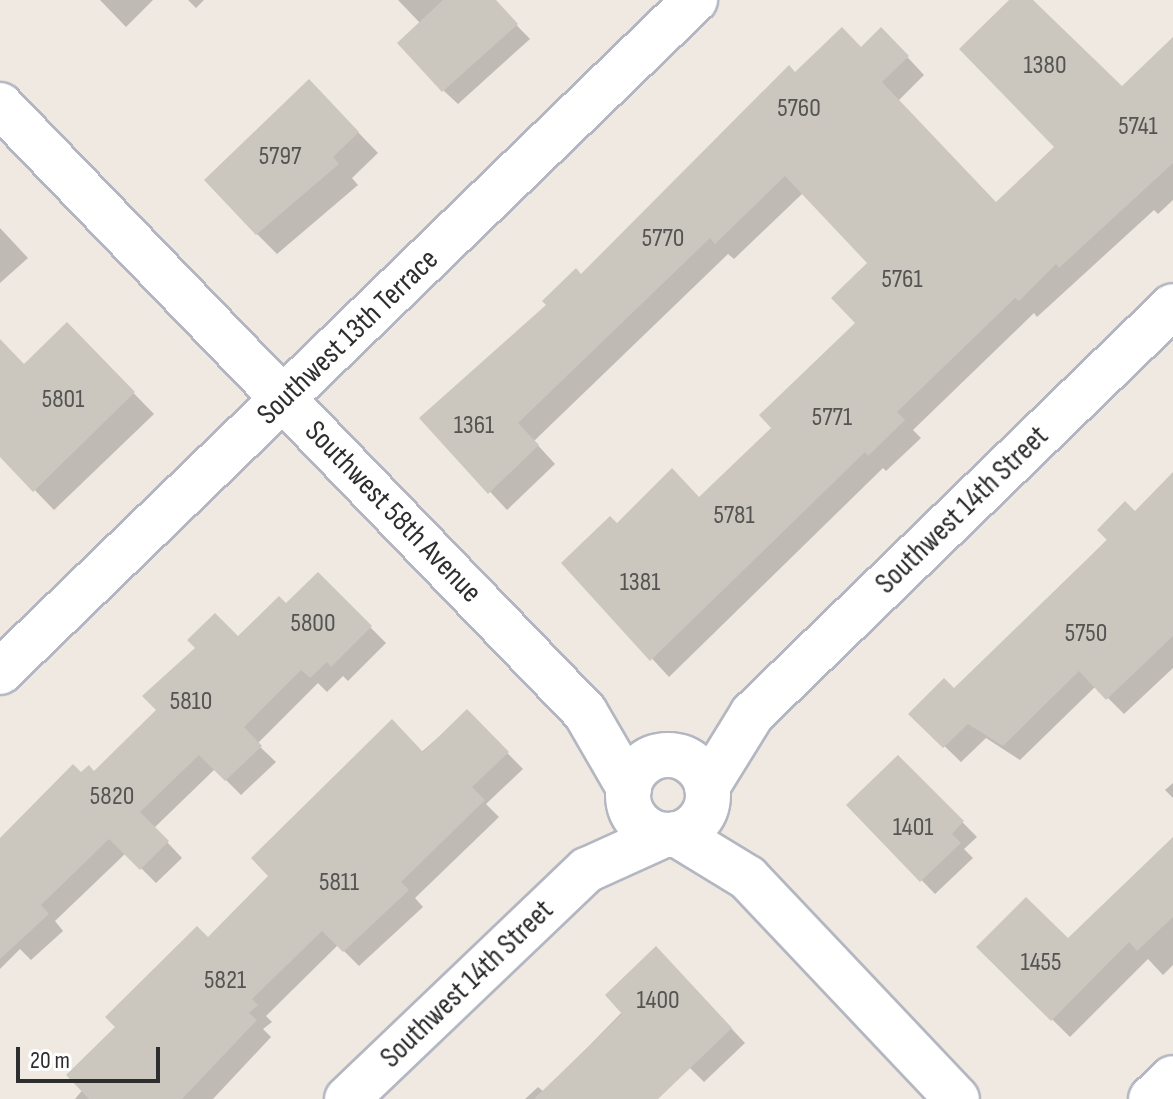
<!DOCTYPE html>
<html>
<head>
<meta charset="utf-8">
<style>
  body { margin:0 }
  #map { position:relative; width:1173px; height:1099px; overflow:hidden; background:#efe9e1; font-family:"Sofia Sans Condensed",sans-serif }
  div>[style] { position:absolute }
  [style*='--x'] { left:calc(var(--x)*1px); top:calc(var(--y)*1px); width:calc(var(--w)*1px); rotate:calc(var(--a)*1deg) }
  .shadow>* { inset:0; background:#0003 }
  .building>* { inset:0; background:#cbc7bf }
  .roads { filter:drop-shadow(2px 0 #b4b7c1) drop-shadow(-2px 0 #b4b7c1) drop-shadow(0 2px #b4b7c1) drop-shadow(0 -2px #b4b7c1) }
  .minor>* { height:44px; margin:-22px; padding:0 22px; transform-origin:22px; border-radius:22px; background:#fff }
  .minor>.ring { margin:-22px; padding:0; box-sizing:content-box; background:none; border:44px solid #fff; border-radius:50% }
  span { translate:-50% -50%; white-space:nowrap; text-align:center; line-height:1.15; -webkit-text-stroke:8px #fff; paint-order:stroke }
  .number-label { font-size:26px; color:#555452 }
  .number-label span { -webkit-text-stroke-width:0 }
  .street-label { font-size:30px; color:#2e2e2e }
  .scale { position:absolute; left:16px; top:1047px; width:144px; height:36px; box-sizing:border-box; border:4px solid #2e2e2e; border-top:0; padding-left:10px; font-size:24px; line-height:28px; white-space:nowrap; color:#2e2e2e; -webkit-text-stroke:6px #fff; paint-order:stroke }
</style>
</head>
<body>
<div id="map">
  <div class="shadow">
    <i style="clip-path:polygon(100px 0,153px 0,126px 27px)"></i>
    <i style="clip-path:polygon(188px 0,204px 0,196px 8px)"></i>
    <i style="clip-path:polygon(398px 0,492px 0,530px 39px,458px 104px,444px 91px,421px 24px)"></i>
    <i style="clip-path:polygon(1012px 0,1031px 0,1122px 89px,1173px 40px,1173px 200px,1158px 214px,1154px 210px,1037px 317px,1034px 313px,913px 430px,921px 438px,886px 471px,883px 468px,669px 677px,564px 563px,617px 526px,699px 499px,773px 428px,858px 323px,870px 263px,803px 193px,734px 259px,728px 254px,534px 441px,555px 464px,507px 510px,422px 418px,581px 277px,795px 74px,861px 49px,898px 47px,924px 75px,898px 101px,996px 204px,1057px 147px)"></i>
    <i style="clip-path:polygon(329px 102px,378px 153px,352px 178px,358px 185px,277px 254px,257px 234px)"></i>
    <i style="clip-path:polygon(0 228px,28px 258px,0 283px)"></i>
    <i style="clip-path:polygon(67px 325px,154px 414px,54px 510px,0 454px,0 342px,24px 367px)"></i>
    <i style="clip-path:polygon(1173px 475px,1173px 668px,1124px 714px,1096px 686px,1020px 760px,986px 738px,961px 762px,911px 714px,954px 690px)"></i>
    <i style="clip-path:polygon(318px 575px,386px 643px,348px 681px,343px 676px,327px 692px,318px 683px,257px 744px,276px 762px,241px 795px,215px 769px,154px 828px,182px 858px,156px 883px,126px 853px,55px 921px,63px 931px,31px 960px,20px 949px,0 969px,0 839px,81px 775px,95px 773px,238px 639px,286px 606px)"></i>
    <i style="clip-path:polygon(467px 712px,523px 769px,486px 804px,499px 817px,415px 898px,423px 907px,359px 966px,338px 945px,266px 1016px,272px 1022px,263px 1029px,271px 1037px,213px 1099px,75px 1099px,208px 940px)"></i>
    <i style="clip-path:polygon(898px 757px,977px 837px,964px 849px,973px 858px,935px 894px,849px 805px)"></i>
    <i style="clip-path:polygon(1173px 783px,1173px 798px,1165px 790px)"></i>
    <i style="clip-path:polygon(1173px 840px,1173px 965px,1163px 975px,1148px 959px,1070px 1037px,979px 947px,1068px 941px)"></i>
    <i style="clip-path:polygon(670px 963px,745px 1043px,704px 1082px,686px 1064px,651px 1099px,525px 1099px,538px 1087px,544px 1092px)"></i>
  </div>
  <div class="building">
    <i style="clip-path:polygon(443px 0,496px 0,518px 24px,442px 92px,397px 43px)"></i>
    <i style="clip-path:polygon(1009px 0,1033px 0,1122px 86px,1173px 37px,1173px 163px,1059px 268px,1056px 264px,1019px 301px,1015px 298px,897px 412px,905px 420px,868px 456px,865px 452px,650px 661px,561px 563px,610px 516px,617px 523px,672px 468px,699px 497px,771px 428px,759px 415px,855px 323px,831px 298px,867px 263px,785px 176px,715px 244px,710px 238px,518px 423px,539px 445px,488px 494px,419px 418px,546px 305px,542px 301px,576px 268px,581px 274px,789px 65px,795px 72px,842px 27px,861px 47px,881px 27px,909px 56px,882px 82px,996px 202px,1054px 147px,959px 49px)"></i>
    <i style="clip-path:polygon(309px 79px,359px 132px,333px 157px,339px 164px,256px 235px,204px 180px)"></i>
    <i style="clip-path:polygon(67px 322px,135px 392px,33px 492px,0 457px,0 339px,24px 364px)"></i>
    <i style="clip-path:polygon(1173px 472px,1173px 636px,1106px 700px,1079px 671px,1003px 746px,968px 724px,943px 748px,908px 714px,944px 678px,954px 688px,1107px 540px,1097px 530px,1125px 501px,1135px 511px)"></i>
    <i style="clip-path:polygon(318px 572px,372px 626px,331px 667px,327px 662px,310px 678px,301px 670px,244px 727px,262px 746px,225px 781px,199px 755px,140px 812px,169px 841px,140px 870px,109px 839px,41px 905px,49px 914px,0 959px,0 838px,73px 764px,81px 772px,89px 765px,94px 771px,156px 710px,142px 696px,195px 648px,187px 640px,215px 613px,238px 636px,279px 596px,286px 603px)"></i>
    <i style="clip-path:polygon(467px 709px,509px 752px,472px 787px,485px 800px,401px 882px,409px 890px,343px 952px,322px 931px,252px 999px,258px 1005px,249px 1013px,257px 1020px,182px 1099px,89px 1099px,66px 1075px,115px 1027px,105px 1017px,197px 926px,208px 937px,268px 876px,251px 858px,392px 719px,423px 752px)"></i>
    <i style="clip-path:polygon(898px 755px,964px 821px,952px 834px,961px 843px,920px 882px,846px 805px)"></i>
    <i style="clip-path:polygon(1173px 837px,1173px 917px,1137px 951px,1129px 942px,1051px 1021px,976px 947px,1026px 897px,1068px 938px)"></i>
    <i style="clip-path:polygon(656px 946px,732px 1028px,658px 1099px,534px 1099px,622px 1014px,605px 995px)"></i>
  </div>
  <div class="roads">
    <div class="minor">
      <i style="--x:0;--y:105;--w:843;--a:46.06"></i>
      <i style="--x:585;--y:712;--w:88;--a:59.9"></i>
      <i style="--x:0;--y:672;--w:967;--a:-44.04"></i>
      <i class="ring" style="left:628px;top:755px;width:36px;height:36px"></i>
      <i style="--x:707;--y:787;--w:86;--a:-58.3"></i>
      <i style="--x:752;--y:714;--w:586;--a:-44.1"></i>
      <i style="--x:676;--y:834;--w:84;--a:31.4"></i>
      <i style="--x:748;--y:878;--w:304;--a:46.6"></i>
      <i style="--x:347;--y:1099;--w:332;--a:-43.7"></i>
      <i style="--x:587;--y:870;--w:85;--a:-24.4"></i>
      <i style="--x:1151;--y:1099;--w:30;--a:-44"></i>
    </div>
  </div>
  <div class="number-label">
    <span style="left:1045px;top:66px">1380</span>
    <span style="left:799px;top:109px">5760</span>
    <span style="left:1138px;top:127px">5741</span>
    <span style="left:280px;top:157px">5797</span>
    <span style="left:663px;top:239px">5770</span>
    <span style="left:902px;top:280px">5761</span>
    <span style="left:63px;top:400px">5801</span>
    <span style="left:832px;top:418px">5771</span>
    <span style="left:474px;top:426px">1361</span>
    <span style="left:734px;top:516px">5781</span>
    <span style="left:640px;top:583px">1381</span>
    <span style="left:313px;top:624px">5800</span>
    <span style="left:1086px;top:634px">5750</span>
    <span style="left:191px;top:702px">5810</span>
    <span style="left:112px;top:797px">5820</span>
    <span style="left:913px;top:828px">1401</span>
    <span style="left:339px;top:883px">5811</span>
    <span style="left:1041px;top:963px">1455</span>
    <span style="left:225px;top:981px">5821</span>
    <span style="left:658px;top:1001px">1400</span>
  </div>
  <div class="street-label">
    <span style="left:348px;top:337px;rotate:-44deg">Southwest 13th Terrace</span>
    <span style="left:962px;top:510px;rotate:-44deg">Southwest 14th Street</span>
    <span style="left:393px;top:512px;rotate:46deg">Southwest 58th Avenue</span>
    <span style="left:467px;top:984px;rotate:-44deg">Southwest 14th Street</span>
  </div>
  <div class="scale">20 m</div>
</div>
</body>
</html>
